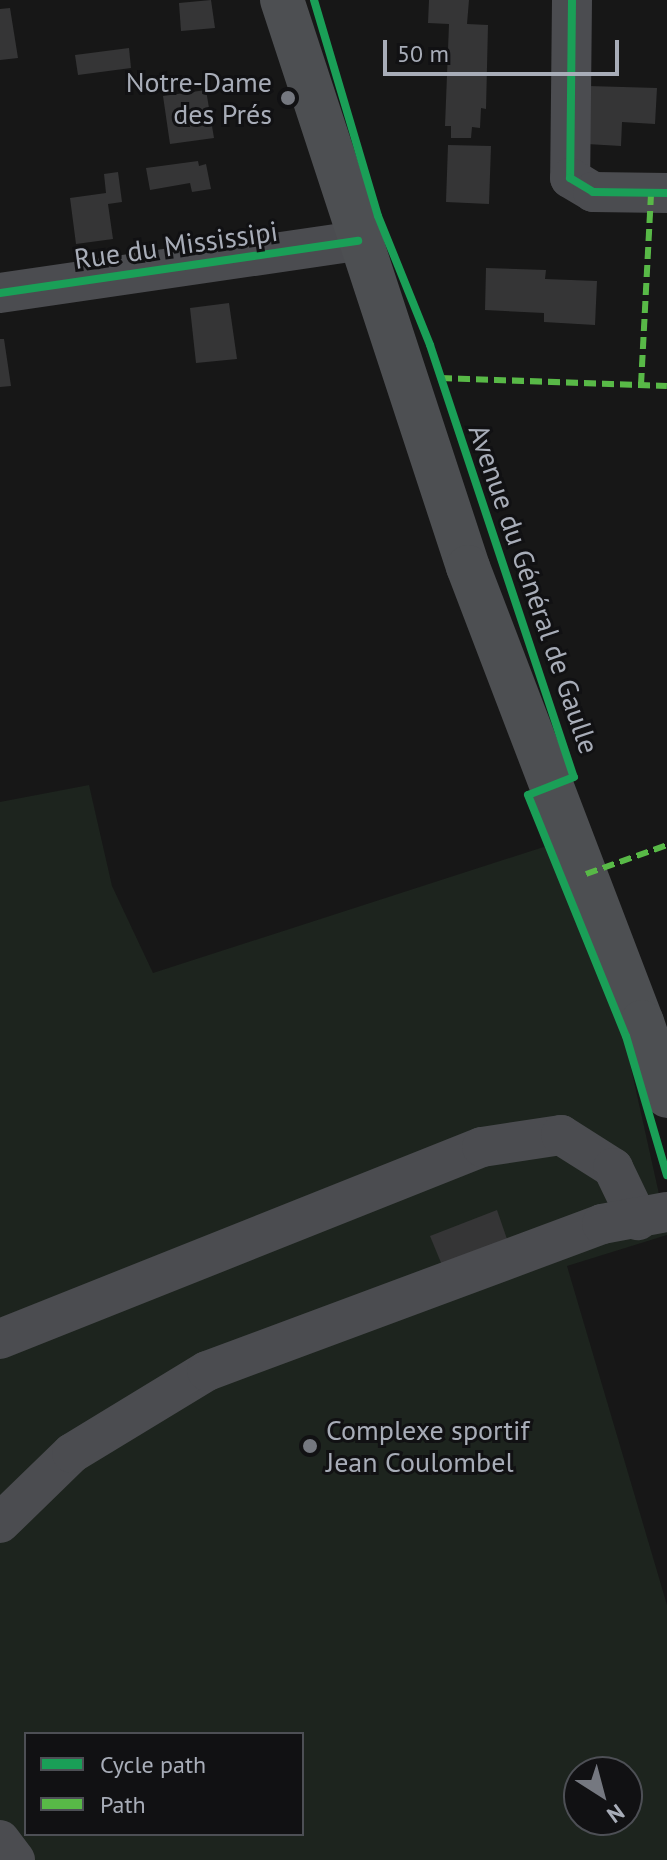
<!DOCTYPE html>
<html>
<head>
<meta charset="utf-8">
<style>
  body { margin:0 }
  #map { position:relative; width:667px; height:1860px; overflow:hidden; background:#171717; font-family:"PT Sans",sans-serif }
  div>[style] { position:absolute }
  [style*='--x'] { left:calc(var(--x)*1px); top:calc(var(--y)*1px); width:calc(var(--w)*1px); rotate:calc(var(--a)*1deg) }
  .green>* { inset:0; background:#1d241e }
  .building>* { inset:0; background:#353536 }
  .minor>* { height:40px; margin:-20px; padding:0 20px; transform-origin:20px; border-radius:20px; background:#4b4c50 }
  .major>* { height:44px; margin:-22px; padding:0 22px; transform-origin:22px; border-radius:22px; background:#4d4f52 }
  .quiet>* { height:6px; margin-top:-3px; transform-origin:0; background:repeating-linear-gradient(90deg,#58b947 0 12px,transparent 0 18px) }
  .cycleway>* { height:8px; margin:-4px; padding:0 4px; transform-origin:4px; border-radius:4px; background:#1a9f57 }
  .dots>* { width:22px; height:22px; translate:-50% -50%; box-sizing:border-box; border:4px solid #111113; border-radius:50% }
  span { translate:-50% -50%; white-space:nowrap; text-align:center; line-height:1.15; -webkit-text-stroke:6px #111113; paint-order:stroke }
  .poi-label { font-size:28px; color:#a8adb8 }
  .right { translate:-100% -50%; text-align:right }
  .left { translate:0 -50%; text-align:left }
  .street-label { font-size:28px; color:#a8adb8 }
  .legend { position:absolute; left:24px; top:1732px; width:280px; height:104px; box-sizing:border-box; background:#111113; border:2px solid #4d4f55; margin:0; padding:10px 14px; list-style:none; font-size:24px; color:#a8adb8 }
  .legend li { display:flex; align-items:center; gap:16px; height:40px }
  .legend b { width:40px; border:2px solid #4d4f55 }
  .north { position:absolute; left:563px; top:1756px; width:80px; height:80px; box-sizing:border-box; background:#111113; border:2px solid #4d4f55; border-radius:50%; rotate:144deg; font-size:22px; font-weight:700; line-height:32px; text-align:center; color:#a8adb8 }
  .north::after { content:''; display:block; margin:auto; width:28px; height:36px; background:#757880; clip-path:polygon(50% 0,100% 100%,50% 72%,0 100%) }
  .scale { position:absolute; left:383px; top:40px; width:236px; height:36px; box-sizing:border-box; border:4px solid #a8adb8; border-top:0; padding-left:10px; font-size:24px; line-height:28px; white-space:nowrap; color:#a8adb8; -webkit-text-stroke:6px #111113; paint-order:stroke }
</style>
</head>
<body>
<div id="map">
  <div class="green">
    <i style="clip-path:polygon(evenodd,89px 785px,112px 886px,153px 973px,553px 844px,625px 1041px,667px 1230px,667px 1235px,567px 1266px,667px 1605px,667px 1860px,0 1860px,0 802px,89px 785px,26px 1734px,302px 1734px,302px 1834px,26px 1834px,26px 1734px,89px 785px,579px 1772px,627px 1772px,627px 1820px,579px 1820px,579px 1772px)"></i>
  </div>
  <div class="building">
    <i style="clip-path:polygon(211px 0,215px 28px,181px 31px,179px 3px)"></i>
    <i style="clip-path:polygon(429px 0,469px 0,467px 24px,488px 25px,486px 109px,481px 108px,480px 128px,472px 127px,471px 138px,451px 138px,451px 126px,445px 126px,449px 24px,428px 23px)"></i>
    <i style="clip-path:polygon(10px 8px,18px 58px,0 60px,0 9px)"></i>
    <i style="clip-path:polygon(129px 48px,131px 68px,78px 75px,75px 55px)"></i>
    <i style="clip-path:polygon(588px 86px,657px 88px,655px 124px,622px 122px,621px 146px,587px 144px)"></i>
    <i style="clip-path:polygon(206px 90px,214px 138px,170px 144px,163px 96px)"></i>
    <i style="clip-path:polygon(448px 145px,491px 146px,489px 204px,446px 202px)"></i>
    <i style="clip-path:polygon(198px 161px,199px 166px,206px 164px,211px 189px,192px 192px,190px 183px,150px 190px,146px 168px)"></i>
    <i style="clip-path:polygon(118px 172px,122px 202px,108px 204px,113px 239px,76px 244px,70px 198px,106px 193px,104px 174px)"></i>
    <i style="clip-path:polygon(486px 268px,546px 270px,545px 279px,597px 281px,595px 325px,544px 322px,544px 313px,485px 310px)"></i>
    <i style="clip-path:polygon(229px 303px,237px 359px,196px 363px,190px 308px)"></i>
    <i style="clip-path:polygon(0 339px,4px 339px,11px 386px,0 387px)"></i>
    <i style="clip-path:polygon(497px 1210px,509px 1245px,444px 1270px,430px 1236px)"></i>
  </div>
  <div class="minor">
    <i style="--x:572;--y:0;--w:178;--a:90.6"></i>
    <i style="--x:570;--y:178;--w:27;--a:31"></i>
    <i style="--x:593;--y:192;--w:74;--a:0.8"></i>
    <i style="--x:0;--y:293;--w:362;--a:-8.3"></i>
    <i style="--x:0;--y:1339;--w:519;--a:-21.72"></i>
    <i style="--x:482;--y:1147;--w:80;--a:-8.6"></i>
    <i style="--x:561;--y:1135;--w:62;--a:32.4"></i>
    <i style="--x:613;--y:1168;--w:58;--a:64.3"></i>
    <i style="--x:0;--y:1523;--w:100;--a:-44.2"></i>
    <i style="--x:72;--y:1453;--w:158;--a:-31.3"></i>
    <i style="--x:207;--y:1371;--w:421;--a:-20.4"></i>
    <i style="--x:602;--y:1224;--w:66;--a:-10.5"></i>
    <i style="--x:0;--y:1840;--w:25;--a:53"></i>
  </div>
  <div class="major">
    <i style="--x:282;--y:0;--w:597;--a:71.84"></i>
    <i style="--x:468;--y:567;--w:487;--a:69.1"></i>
    <i style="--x:642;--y:1022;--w:78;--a:71.3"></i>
  </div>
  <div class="quiet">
    <i style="--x:440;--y:378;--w:227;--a:2"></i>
    <i style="--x:641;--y:385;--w:192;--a:-87"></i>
    <i style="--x:586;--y:874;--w:86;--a:-19.7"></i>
  </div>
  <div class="cycleway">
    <i style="--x:314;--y:0;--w:225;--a:73.5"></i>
    <i style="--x:378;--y:216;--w:139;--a:68"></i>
    <i style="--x:430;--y:345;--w:455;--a:71.6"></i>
    <i style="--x:574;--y:777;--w:49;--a:158.6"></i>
    <i style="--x:528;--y:795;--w:260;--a:67.9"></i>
    <i style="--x:626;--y:1036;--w:145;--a:73.6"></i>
    <i style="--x:572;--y:0;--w:178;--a:90.6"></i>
    <i style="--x:570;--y:178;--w:27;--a:31"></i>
    <i style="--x:593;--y:192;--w:74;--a:0.8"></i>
    <i style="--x:0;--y:293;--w:362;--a:-8.3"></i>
  </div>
  <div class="dots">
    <i style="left:288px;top:98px;background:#757880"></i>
    <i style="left:310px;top:1446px;background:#757880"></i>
  </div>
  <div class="poi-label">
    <span class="right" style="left:272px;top:98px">Notre-Dame<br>des Prés</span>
    <span class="left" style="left:326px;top:1446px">Complexe sportif<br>Jean Coulombel</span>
  </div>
  <div class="street-label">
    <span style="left:176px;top:245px;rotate:-8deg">Rue du Mississipi</span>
    <span style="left:534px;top:589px;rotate:71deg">Avenue du Général de Gaulle</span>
  </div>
  <ul class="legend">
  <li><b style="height:10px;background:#1a9f57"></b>Cycle path</li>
  <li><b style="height:10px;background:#58b947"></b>Path</li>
  </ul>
  <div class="north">N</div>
  <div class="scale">50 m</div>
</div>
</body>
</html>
